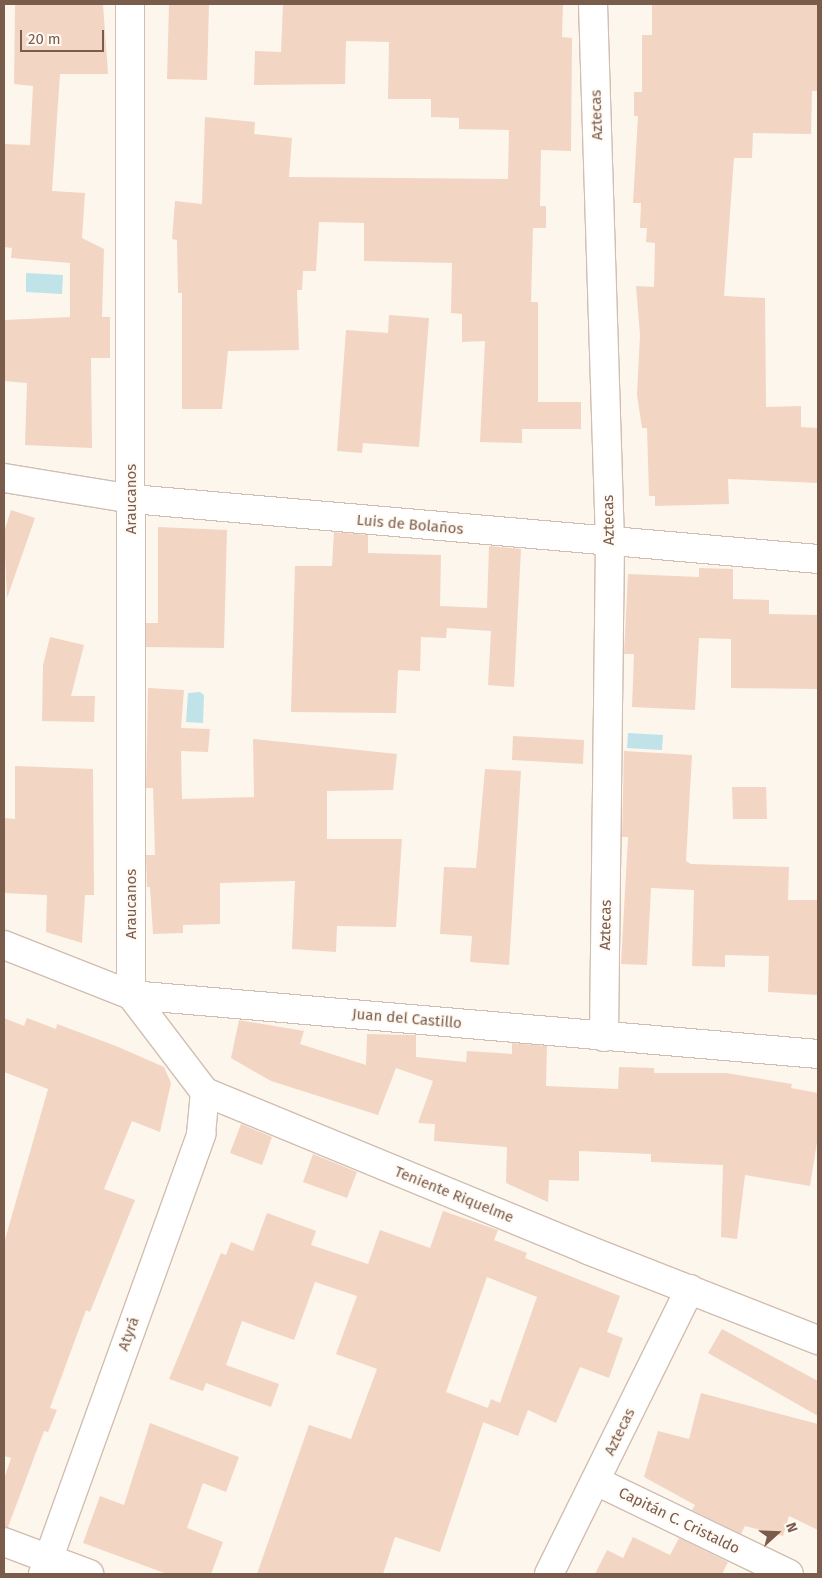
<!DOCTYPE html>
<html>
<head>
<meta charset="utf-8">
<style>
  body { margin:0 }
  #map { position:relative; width:822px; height:1578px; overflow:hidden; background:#fdf6ec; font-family:"Fira Sans",sans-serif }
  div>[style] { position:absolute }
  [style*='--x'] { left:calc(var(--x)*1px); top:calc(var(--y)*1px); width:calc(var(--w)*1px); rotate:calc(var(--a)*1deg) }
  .water>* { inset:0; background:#bfe3e8 }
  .building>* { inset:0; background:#f3d5c3 }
  .roads { filter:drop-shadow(1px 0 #d1beb0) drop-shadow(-1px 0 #d1beb0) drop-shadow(0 1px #d1beb0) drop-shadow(0 -1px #d1beb0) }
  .minor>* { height:28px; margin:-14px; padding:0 14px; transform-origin:14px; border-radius:14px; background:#fff }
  span { translate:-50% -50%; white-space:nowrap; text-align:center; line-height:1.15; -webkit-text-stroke:4px #fffaf3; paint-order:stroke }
  .street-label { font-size:15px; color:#7a5c4d }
  .frame { position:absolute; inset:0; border:5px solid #7a5c4d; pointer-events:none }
  .north { position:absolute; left:752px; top:1508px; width:50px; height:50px; -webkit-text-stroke:4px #fffaf3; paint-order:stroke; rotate:70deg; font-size:14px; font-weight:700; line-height:20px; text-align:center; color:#7a5c4d }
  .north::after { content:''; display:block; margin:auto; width:18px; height:22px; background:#7a5c4d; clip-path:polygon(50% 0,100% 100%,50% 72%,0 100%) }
  .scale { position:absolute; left:20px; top:30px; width:84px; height:22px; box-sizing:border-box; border:2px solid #7a5c4d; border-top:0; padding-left:6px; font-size:15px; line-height:18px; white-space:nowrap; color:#7a5c4d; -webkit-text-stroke:4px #fffaf3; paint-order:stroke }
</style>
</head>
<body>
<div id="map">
  <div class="water">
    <i style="clip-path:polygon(26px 273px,63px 275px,62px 294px,26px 292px)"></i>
    <i style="clip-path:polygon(200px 692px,204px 695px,203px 723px,186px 722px,188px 693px)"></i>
    <i style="clip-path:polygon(628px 733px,663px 735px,662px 750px,627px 748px)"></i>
  </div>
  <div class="building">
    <i style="clip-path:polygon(15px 4px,103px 4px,108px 74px,60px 74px,52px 191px,85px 193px,82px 238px,104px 249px,102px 317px,110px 317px,110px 358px,91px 358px,92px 448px,25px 445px,27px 383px,4px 381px,4px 320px,70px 317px,70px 263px,11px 258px,12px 248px,4px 247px,4px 144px,30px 145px,33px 86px,14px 84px)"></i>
    <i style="clip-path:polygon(169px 4px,209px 4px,207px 80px,167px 79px)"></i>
    <i style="clip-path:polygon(283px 4px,563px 4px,562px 37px,572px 38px,571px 151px,541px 150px,540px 206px,546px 206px,546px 228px,533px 228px,531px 302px,538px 302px,538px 402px,581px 402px,581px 429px,522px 429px,522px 443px,480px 442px,485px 341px,462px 342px,462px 314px,451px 313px,452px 263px,364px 261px,364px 223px,319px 222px,316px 271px,303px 271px,302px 290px,297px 290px,299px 350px,228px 351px,222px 409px,182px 409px,182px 293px,178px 293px,177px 240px,172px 239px,175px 201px,202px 204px,205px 117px,255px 122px,254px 134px,292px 138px,289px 177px,508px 179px,509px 130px,459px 129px,459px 118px,431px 117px,431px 99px,388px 99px,389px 42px,346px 41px,345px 84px,254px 85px,255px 51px,281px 52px)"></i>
    <i style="clip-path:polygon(652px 4px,818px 4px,818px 91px,812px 91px,811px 134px,753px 133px,752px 158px,734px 158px,724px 296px,765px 298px,766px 407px,801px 406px,801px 427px,818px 428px,818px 483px,728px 479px,729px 504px,655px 506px,655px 496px,649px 496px,647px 428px,642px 428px,637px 395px,640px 335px,636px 286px,654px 287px,655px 243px,646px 242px,647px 228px,640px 228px,641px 203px,633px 203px,638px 116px,634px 116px,634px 92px,642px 92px,642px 35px,652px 35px)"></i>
    <i style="clip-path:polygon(389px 315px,429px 318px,419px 447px,363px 443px,362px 453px,337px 451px,346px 330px,388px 333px)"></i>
    <i style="clip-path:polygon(11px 510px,35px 518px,7px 598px,4px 532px)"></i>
    <i style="clip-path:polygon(158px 527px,227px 530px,224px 648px,146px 647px,146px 623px,158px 623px)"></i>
    <i style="clip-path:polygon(334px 532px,368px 535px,368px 553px,441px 555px,440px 606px,487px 608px,489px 546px,521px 549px,514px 687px,488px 685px,491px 631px,447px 628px,446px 638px,421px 637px,420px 671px,398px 670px,396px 713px,291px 712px,295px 566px,332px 566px)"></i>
    <i style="clip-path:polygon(699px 568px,733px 569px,733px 599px,769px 600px,769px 614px,818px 615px,818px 689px,731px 688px,731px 639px,699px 638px,695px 710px,632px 707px,634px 654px,624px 654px,628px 574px,699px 577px)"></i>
    <i style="clip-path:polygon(50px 637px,84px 645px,71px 696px,95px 696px,94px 722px,42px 721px,43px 665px)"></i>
    <i style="clip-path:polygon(148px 688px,184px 690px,181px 728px,210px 729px,208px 752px,181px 751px,182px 799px,254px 797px,253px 739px,397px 754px,393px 790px,327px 791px,327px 839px,402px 839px,396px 927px,337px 926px,336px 952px,292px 949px,295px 881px,220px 883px,220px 924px,183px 925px,183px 933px,153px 934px,150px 887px,147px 887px,146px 855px,155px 855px,153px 788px,146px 788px)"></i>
    <i style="clip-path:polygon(513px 736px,584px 740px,583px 764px,512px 760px)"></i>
    <i style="clip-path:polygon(624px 751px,692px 755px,686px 861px,691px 864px,789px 867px,788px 900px,818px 900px,818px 995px,768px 992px,769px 956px,725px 955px,725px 967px,692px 966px,694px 890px,651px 888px,647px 965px,621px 964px,628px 837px,622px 837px)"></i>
    <i style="clip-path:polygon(15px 766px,93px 769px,94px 895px,85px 895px,82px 943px,46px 932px,47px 895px,4px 893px,4px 818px,15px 819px)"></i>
    <i style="clip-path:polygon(485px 769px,521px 771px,509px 965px,470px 962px,472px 936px,440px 934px,444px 867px,476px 868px)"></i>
    <i style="clip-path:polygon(732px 787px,766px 787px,767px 819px,733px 819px)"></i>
    <i style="clip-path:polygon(4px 1018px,24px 1026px,27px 1018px,56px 1029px,57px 1024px,116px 1046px,164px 1067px,171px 1083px,160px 1132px,132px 1121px,104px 1189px,135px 1200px,90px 1312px,86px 1310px,50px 1408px,57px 1410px,48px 1432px,44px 1431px,8px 1527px,4px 1527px,4px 1479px,11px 1458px,4px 1456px,4px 1243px,48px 1089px,4px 1072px)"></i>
    <i style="clip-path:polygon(239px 1020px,304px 1031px,300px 1044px,366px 1065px,367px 1034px,410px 1035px,416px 1035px,416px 1057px,466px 1062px,467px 1051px,512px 1054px,512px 1043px,547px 1046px,546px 1086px,618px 1089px,619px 1067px,654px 1068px,654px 1073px,726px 1073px,792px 1084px,791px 1088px,818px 1093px,818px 1136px,810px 1186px,745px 1175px,737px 1239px,721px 1237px,723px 1165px,651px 1162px,651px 1154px,579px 1151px,579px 1181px,549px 1180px,548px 1202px,506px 1183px,507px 1147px,434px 1141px,435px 1124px,418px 1123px,433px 1081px,396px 1068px,378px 1115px,271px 1081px,231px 1058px)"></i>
    <i style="clip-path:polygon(241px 1124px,272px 1137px,262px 1165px,230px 1153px)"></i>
    <i style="clip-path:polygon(313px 1154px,357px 1172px,347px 1198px,303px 1182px)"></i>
    <i style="clip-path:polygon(443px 1211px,498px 1230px,494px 1240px,527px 1253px,525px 1258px,620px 1296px,607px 1332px,623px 1338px,609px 1378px,580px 1367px,556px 1423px,528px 1410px,518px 1436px,483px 1422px,491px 1399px,500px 1403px,537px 1297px,487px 1277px,446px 1392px,488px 1408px,440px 1552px,395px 1537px,383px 1574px,257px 1574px,309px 1425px,351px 1439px,377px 1369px,336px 1354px,357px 1296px,315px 1282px,294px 1340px,242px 1321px,226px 1365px,279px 1384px,271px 1407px,206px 1383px,203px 1391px,169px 1379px,221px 1253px,226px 1255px,231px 1242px,253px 1251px,267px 1213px,316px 1231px,311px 1245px,368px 1264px,380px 1230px,430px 1248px)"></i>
    <i style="clip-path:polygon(722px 1329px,818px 1381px,818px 1416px,708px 1353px)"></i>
    <i style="clip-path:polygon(701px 1393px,818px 1424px,818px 1530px,789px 1516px,783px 1536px,745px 1526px,741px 1534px,692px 1510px,695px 1505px,644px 1477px,658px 1431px,689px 1439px)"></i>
    <i style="clip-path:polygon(150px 1423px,239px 1457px,226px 1492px,203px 1483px,187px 1528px,223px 1542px,211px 1574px,167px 1574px,83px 1543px,100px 1496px,124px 1505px)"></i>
    <i style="clip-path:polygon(633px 1537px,670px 1555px,679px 1538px,728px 1562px,722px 1574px,595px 1574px,607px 1550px,623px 1558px)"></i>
  </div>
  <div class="roads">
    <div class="minor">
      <i style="--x:130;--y:4;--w:991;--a:89.94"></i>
      <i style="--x:593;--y:4;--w:539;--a:88.19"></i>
      <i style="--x:610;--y:543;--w:494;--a:90.7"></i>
      <i style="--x:4;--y:478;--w:130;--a:9.3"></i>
      <i style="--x:132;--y:499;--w:689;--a:5"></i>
      <i style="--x:4;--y:945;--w:136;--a:21.5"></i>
      <i style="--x:131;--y:995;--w:690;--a:4.91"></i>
      <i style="--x:131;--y:995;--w:122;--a:52.7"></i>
      <i style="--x:205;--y:1092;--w:414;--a:22.4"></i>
      <i style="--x:588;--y:1250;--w:247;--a:21.4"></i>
      <i style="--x:596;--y:1481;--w:214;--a:25.7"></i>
      <i style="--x:4;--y:1542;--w:91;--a:20.6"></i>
      <i style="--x:43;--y:1574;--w:468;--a:-70.2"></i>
      <i style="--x:201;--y:1134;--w:42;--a:-84.6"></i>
      <i style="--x:549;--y:1574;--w:318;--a:-63.7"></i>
    </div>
  </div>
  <div class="street-label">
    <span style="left:597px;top:115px;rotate:-92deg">Aztecas</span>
    <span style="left:132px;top:499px;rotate:-90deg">Araucanos</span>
    <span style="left:609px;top:520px;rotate:-91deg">Aztecas</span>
    <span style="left:410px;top:525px;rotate:5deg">Luis de Bolaños</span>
    <span style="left:132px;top:904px;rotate:-90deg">Araucanos</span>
    <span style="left:606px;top:925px;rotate:-89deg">Aztecas</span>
    <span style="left:407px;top:1019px;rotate:5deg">Juan del Castillo</span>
    <span style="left:454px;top:1195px;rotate:22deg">Teniente Riquelme</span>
    <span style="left:129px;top:1334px;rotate:-70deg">Atyrá</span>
    <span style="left:620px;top:1432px;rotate:-64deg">Aztecas</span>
    <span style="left:679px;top:1521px;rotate:26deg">Capitán C. Cristaldo</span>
  </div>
  <div class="frame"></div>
  <div class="north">N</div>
  <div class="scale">20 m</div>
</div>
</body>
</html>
